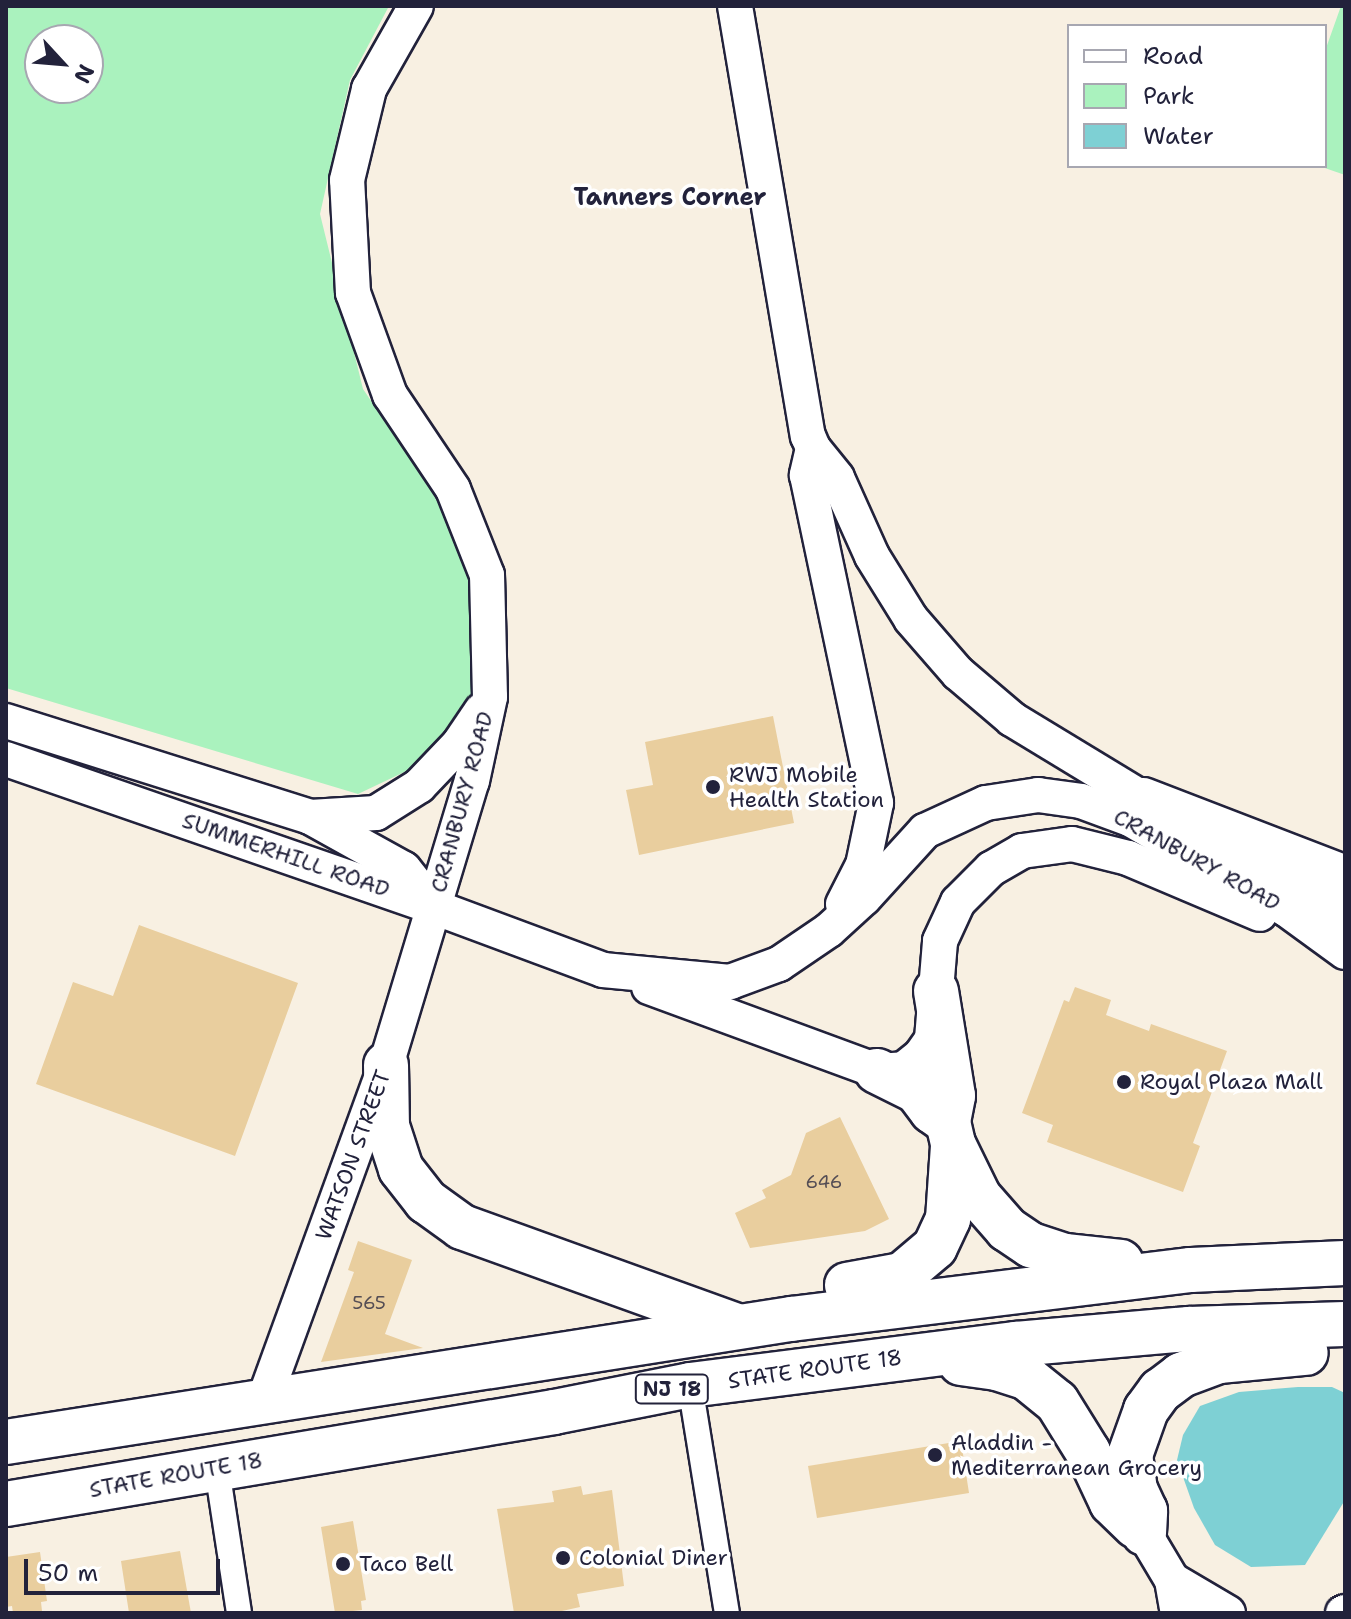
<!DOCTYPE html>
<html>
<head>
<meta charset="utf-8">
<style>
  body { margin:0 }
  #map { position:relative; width:1351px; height:1619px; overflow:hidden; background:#f8f0e2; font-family:"Shantell Sans",sans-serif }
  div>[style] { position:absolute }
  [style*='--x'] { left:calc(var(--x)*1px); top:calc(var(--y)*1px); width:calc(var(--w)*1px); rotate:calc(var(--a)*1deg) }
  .green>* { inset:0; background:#aaf2be }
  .water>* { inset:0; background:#7ed0d4 }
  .building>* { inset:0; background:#e9ce9e }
  .roads { filter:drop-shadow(2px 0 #22223b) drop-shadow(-2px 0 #22223b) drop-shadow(0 2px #22223b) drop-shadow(0 -2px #22223b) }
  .street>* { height:24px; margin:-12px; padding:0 12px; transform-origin:12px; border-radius:12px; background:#fff }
  .secondary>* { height:34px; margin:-17px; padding:0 17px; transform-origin:17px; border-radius:17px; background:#fff }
  .highway>* { height:44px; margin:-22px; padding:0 22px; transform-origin:22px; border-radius:22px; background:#fff }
  .dots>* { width:22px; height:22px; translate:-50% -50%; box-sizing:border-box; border:4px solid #fff; border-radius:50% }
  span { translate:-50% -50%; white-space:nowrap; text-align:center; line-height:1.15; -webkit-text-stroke:7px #fff; paint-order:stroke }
  .number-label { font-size:18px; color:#544d54 }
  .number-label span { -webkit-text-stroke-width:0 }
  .shield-label span { padding:2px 6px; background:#fff; border:2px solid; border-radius:6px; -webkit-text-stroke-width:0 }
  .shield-label { font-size:20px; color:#22223b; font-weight:700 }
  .poi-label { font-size:22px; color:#22223b }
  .left { translate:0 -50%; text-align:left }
  .street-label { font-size:22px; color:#22223b }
  .neighbourhood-label { font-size:24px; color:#22223b; font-weight:700 }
  .frame { position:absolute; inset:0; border:8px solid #22223b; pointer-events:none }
  .legend { position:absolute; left:1067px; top:24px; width:260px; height:144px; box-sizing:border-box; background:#fff; border:2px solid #a7a7b1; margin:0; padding:10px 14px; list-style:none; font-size:24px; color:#22223b }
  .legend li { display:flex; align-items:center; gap:16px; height:40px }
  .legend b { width:40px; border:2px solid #a7a7b1 }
  .north { position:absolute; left:24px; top:24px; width:80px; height:80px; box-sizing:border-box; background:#fff; border:2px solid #a7a7b1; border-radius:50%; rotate:116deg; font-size:22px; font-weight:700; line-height:32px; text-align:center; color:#22223b }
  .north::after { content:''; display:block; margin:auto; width:28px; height:36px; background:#22223b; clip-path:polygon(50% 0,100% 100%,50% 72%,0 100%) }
  .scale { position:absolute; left:24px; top:1559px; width:196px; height:36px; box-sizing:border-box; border:4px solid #22223b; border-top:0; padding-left:10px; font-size:24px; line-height:28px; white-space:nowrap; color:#22223b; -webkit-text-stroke:6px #fff; paint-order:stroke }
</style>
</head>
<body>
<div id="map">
  <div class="green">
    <i style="clip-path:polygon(evenodd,6px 6px,389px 6px,350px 80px,320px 214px,363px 389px,441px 504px,471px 585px,476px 695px,417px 766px,358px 794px,6px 688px,6px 6px,40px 40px,88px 40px,88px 88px,40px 88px,40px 40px)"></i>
    <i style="clip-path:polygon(1341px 6px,1345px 6px,1345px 175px,1319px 166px,1325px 166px,1325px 51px)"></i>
  </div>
  <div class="water">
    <i style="clip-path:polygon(1298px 1387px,1332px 1387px,1345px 1393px,1345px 1500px,1305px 1565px,1251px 1567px,1215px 1545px,1194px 1508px,1177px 1460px,1183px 1435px,1200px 1406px,1239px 1392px)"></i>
  </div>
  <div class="building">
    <i style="clip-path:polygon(773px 716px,794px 823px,639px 855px,626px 790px,653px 785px,645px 742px)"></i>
    <i style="clip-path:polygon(139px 925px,298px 983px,235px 1156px,36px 1084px,73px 982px,113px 996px)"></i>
    <i style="clip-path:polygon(1075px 987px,1111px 1000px,1106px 1015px,1149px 1031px,1151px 1024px,1227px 1051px,1193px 1143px,1200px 1146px,1183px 1192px,1047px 1142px,1053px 1125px,1022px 1113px,1064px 1000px,1069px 1002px)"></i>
    <i style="clip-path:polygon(840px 1117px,889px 1219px,865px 1231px,750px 1248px,735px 1213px,766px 1198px,762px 1190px,791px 1175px,806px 1133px)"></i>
    <i style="clip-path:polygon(358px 1241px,412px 1260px,385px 1334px,423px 1348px,321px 1362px,354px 1272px,348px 1270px)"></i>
    <i style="clip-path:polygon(961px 1441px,969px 1493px,817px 1518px,808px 1466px)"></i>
    <i style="clip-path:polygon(581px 1486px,583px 1495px,612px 1490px,624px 1586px,577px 1594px,580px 1607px,553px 1613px,514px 1613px,497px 1509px,554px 1502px,552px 1491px)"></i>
    <i style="clip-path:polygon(353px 1521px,366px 1600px,361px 1601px,362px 1610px,335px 1613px,321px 1527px)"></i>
    <i style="clip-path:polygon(180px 1551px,191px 1613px,129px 1613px,121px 1561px)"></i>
    <i style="clip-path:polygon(40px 1552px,47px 1601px,41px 1602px,42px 1611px,13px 1613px,12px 1606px,6px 1607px,6px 1557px)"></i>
  </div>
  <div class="roads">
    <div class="street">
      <i style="--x:690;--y:1385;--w:231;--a:80.8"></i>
      <i style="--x:217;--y:1469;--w:146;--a:81.3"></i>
    </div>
    <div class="secondary">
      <i style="--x:735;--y:6;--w:436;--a:80.4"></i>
      <i style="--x:808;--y:436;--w:13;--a:67"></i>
      <i style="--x:813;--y:448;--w:38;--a:51"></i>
      <i style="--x:837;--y:478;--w:85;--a:65.8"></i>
      <i style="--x:872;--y:556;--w:74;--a:58.2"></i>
      <i style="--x:911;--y:619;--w:72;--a:49"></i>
      <i style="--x:958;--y:673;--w:71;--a:40.4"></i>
      <i style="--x:1012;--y:719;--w:179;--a:31.3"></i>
      <i style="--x:813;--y:448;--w:28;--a:103"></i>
      <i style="--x:807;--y:475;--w:335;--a:78.1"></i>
      <i style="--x:876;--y:803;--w:63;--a:101.8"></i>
      <i style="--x:863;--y:865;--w:44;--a:117.1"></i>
      <i style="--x:6;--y:721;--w:319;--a:17.5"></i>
      <i style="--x:310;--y:817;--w:107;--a:29"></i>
      <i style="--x:404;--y:869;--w:48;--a:51.7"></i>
      <i style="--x:6;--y:759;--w:453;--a:19.1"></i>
      <i style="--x:434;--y:907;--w:180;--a:20.4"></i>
      <i style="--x:603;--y:970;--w:128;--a:5.4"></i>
      <i style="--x:730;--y:982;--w:52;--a:-20.2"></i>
      <i style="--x:779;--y:964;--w:60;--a:-34.2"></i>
      <i style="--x:829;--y:930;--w:47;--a:-42.4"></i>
      <i style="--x:864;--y:898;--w:91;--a:-47.7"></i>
      <i style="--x:925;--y:831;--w:67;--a:-24.7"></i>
      <i style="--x:986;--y:803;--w:53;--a:-8.7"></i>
      <i style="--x:1038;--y:795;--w:43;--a:7.9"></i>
      <i style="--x:1081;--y:801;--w:52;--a:20.2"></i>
      <i style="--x:1130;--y:819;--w:180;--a:30"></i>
      <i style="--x:1286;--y:909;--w:73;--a:36.1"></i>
      <i style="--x:310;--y:817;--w:66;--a:-3.5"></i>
      <i style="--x:376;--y:813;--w:51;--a:-32.1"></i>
      <i style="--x:419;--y:786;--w:58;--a:-46.4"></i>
      <i style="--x:459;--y:744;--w:40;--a:-56"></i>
      <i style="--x:1239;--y:853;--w:123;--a:30.7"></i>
      <i style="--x:649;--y:987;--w:243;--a:20.2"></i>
      <i style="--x:877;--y:1071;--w:27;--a:-4"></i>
      <i style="--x:904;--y:1069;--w:22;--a:-39"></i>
      <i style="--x:921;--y:1055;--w:19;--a:-55"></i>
      <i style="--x:932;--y:1039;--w:98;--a:-85.3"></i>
      <i style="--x:940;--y:941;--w:43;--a:-65.2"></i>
      <i style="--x:958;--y:902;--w:47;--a:-45"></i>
      <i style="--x:991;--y:869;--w:36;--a:-30"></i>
      <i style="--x:1022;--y:851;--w:50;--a:-8"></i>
      <i style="--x:1072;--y:844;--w:58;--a:14"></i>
      <i style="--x:1128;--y:858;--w:143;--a:23"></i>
      <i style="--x:264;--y:1400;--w:357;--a:-70"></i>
      <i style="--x:386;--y:1065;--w:297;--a:-73.2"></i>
      <i style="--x:472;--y:781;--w:86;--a:-77.9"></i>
      <i style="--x:490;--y:697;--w:122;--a:-91.4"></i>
      <i style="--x:487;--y:575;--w:92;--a:-111.6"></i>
      <i style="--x:453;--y:489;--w:113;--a:-123.8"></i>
      <i style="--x:390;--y:395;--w:109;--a:-109.9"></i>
      <i style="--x:353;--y:293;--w:113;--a:-93"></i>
      <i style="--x:347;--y:180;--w:94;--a:-76.4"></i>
      <i style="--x:369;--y:89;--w:95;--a:-60.5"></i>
      <i style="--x:1144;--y:1533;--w:55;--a:59.2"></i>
      <i style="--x:1172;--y:1580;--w:34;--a:80"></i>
      <i style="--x:1172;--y:1580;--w:65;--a:30.5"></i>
      <i style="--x:1343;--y:1613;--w:2;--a:-27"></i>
    </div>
    <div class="highway">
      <i style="--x:1143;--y:800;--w:217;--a:21.1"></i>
      <i style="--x:936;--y:991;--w:106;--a:80.8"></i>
      <i style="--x:953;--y:1096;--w:26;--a:101"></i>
      <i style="--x:948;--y:1122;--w:23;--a:77"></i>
      <i style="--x:953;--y:1144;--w:59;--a:63.9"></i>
      <i style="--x:979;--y:1197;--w:43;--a:48.8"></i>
      <i style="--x:1007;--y:1229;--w:29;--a:34"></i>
      <i style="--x:1031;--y:1245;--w:36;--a:18"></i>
      <i style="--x:1065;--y:1256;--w:56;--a:6.1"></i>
      <i style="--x:386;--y:1065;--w:61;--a:89.1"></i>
      <i style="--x:387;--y:1126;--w:45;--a:72"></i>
      <i style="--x:401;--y:1169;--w:41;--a:52"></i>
      <i style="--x:426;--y:1201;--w:44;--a:35.8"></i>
      <i style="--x:462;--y:1227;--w:289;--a:19.8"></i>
      <i style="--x:877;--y:1071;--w:45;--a:26.6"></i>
      <i style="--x:917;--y:1091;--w:25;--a:53"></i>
      <i style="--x:932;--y:1111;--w:19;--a:35"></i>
      <i style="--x:847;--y:1285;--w:56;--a:-10.3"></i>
      <i style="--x:902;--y:1275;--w:43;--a:-40.3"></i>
      <i style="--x:935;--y:1247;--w:31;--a:-65"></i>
      <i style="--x:948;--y:1219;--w:73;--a:-86.1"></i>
      <i style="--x:961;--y:1363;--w:36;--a:8"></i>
      <i style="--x:997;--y:1368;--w:32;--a:18"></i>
      <i style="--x:1027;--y:1378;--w:38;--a:39"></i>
      <i style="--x:1057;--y:1402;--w:59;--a:58.2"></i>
      <i style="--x:1088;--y:1452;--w:56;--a:64.8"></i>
      <i style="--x:1112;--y:1503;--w:33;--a:44"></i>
      <i style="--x:6;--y:1442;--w:795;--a:-8.91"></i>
      <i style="--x:791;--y:1319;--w:403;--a:-7"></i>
      <i style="--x:1191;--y:1270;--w:154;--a:-2.6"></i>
      <i style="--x:6;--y:1504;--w:556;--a:-9.53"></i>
      <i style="--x:554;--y:1412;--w:139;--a:-11.2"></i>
      <i style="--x:690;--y:1385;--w:329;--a:-7.2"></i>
      <i style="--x:1016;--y:1344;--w:174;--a:-5"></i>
      <i style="--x:1189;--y:1329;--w:156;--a:-1.8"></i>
      <i style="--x:1144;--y:1533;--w:22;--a:-87"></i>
      <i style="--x:1145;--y:1511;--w:23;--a:-115"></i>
      <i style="--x:1135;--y:1490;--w:35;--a:-98"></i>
      <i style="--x:1130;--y:1455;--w:48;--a:-70.4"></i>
      <i style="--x:1146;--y:1410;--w:24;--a:-54"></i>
      <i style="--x:1160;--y:1391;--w:26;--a:-37"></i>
      <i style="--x:1181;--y:1375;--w:40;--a:-20.2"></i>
      <i style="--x:1219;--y:1361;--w:87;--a:-5.3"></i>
    </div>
  </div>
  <div class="dots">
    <i style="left:713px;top:787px;background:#22223b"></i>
    <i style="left:1124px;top:1082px;background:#22223b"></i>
    <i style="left:935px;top:1455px;background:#22223b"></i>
    <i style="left:563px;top:1558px;background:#22223b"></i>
    <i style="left:343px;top:1564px;background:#22223b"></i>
  </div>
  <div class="number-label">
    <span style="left:824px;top:1182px">646</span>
    <span style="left:369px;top:1303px">565</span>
  </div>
  <div class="shield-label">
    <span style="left:672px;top:1389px">NJ 18</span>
  </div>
  <div class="poi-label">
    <span class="left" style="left:729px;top:787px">RWJ Mobile<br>Health Station</span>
    <span class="left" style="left:1140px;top:1082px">Royal Plaza Mall</span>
    <span class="left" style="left:951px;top:1455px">Aladdin -<br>Mediterranean Grocery</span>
    <span class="left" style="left:579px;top:1558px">Colonial Diner</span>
    <span class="left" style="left:359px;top:1564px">Taco Bell</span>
  </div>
  <div class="street-label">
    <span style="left:462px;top:802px;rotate:-75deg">CRANBURY ROAD</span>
    <span style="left:286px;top:855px;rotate:19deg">SUMMERHILL ROAD</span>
    <span style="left:1197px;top:860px;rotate:29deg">CRANBURY ROAD</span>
    <span style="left:353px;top:1155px;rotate:-70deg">WATSON STREET</span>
    <span style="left:815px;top:1369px;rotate:-8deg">STATE ROUTE 18</span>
    <span style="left:176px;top:1475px;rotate:-10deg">STATE ROUTE 18</span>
  </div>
  <div class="neighbourhood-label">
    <span style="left:670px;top:198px">Tanners Corner</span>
  </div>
  <div class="frame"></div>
  <ul class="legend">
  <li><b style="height:10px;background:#fff"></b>Road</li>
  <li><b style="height:22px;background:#aaf2be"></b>Park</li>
  <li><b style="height:22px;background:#7ed0d4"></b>Water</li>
  </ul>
  <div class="north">N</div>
  <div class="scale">50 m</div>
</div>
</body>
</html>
